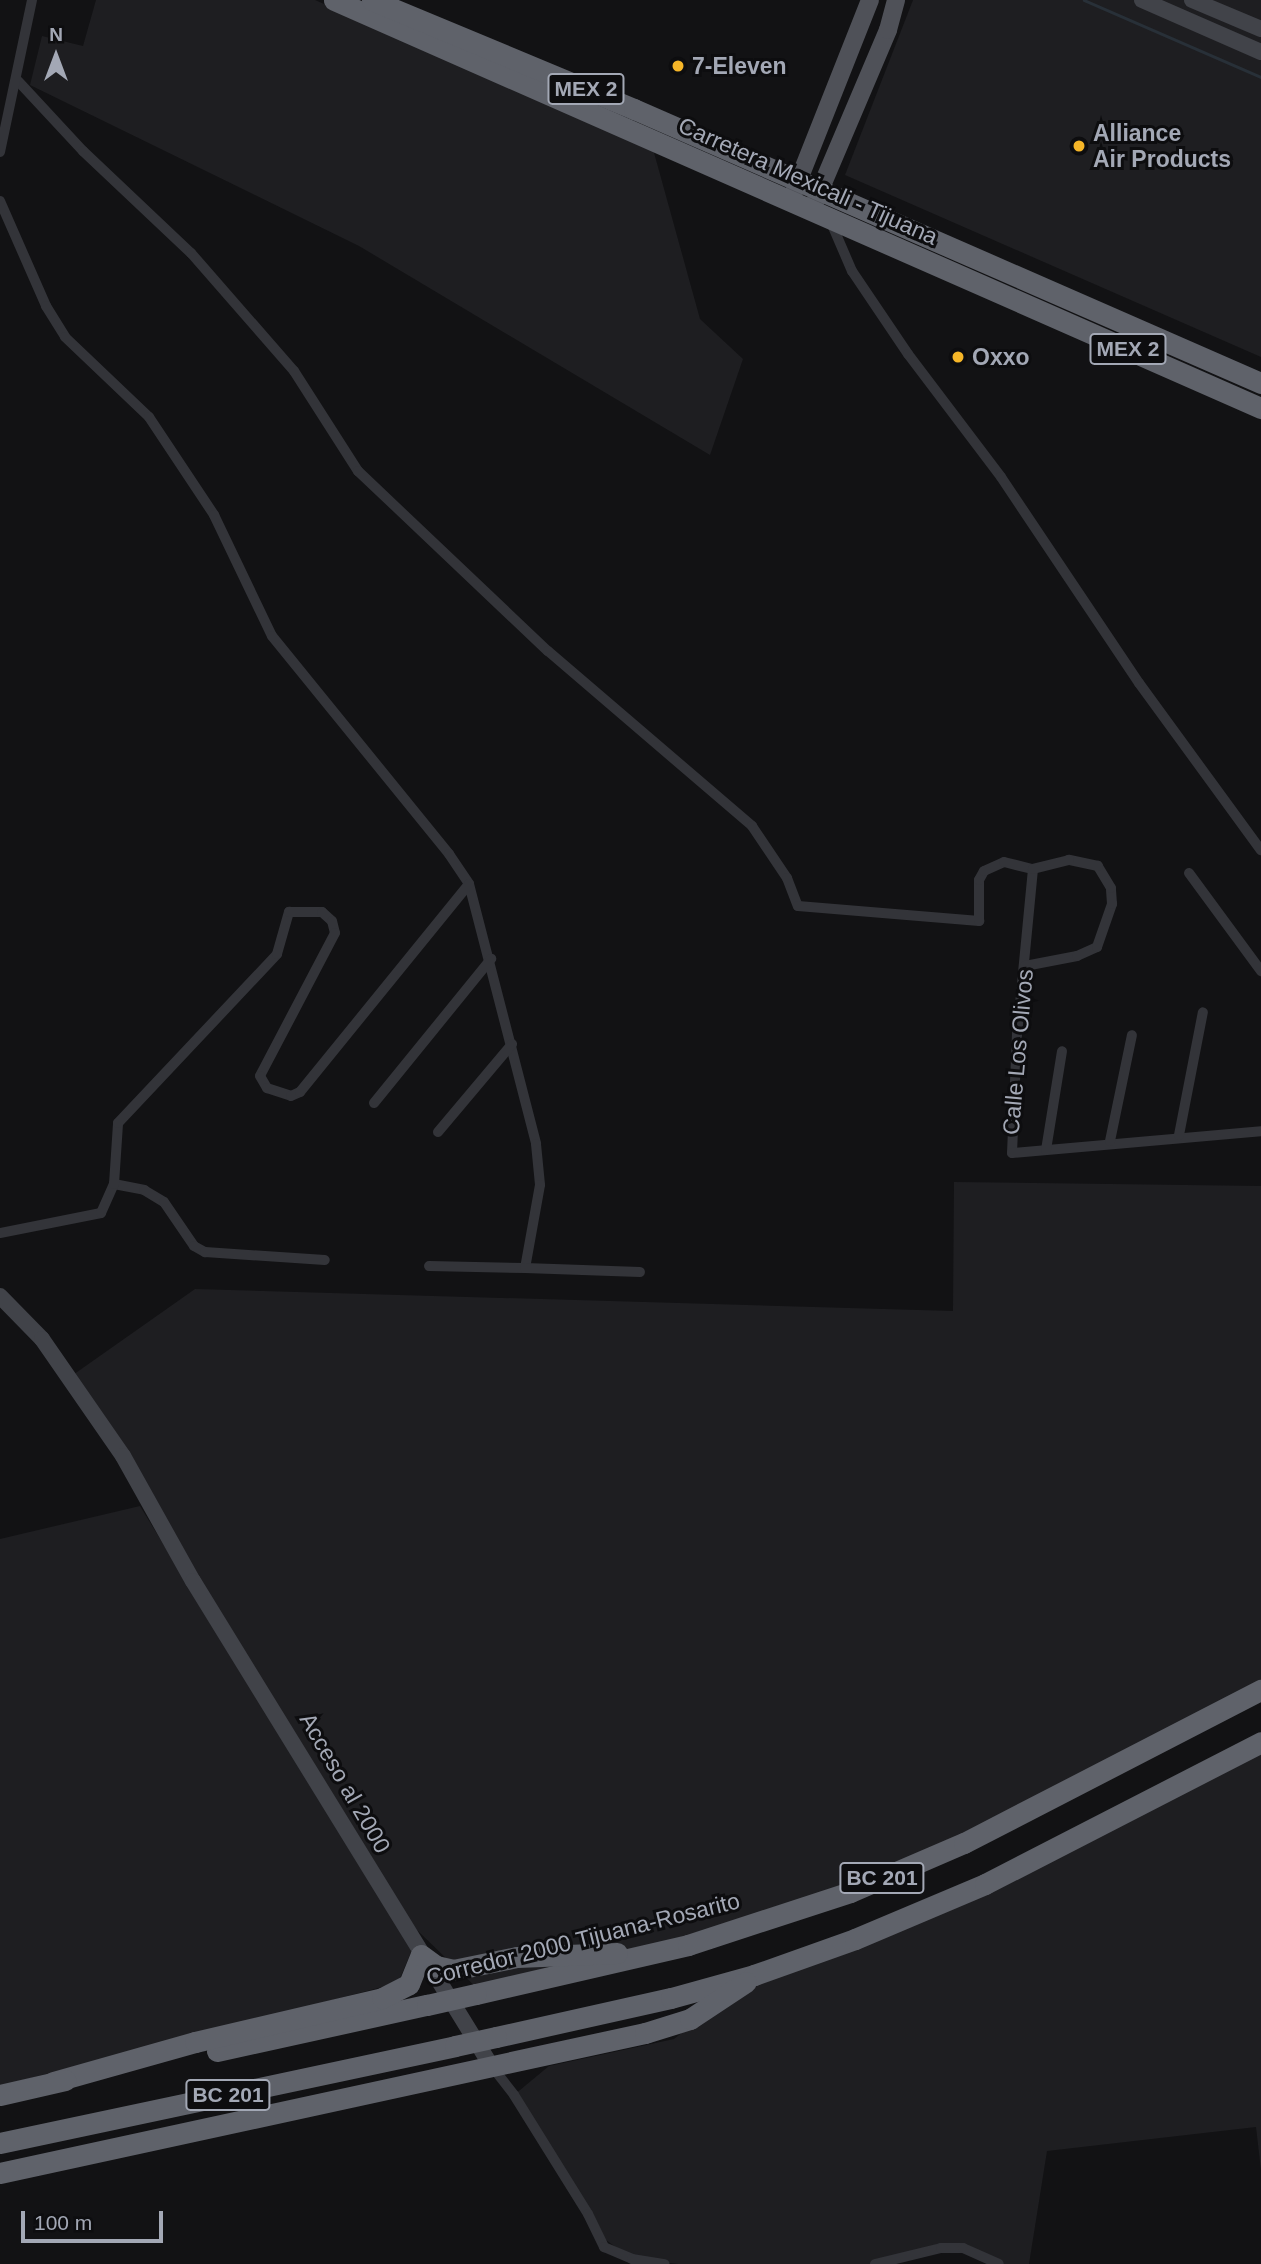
<!DOCTYPE html>
<html>
<head>
<meta charset="utf-8">
<style>
  body { margin:0 }
  #map { position:relative; width:1261px; height:2264px; overflow:hidden; background:#121214; font-family:Helvetica,sans-serif }
  div>[style] { position:absolute }
  [style*='--x'] { left:calc(var(--x)*1px); top:calc(var(--y)*1px); width:calc(var(--w)*1px); rotate:calc(var(--a)*1deg) }
  .built>* { inset:0; background:#1e1e21 }
  .stream>* { height:2.5px; margin:-1.25px; padding:0 1.25px; transform-origin:1.25px; border-radius:1.25px; background:#283038 }
  .street>* { height:10px; margin:-5px; padding:0 5px; transform-origin:5px; border-radius:5px; background:#333439 }
  .secondary>* { height:16px; margin:-8px; padding:0 8px; transform-origin:8px; border-radius:8px; background:#414349 }
  .primary>* { height:18px; margin:-9px; padding:0 9px; transform-origin:9px; border-radius:9px; background:#4f5158 }
  .highway>* { height:21px; margin:-10.5px; padding:0 10.5px; transform-origin:10.5px; border-radius:10.5px; background:#5f626a }
  .highway-bridge>* { height:21px; margin:-10.5px; padding:0 10.5px; transform-origin:10.5px; border-radius:10.5px; background:#5f626a }
  .dots>* { width:19px; height:19px; translate:-50% -50%; box-sizing:border-box; border:4px solid #0d0d0f; border-radius:50% }
  span { translate:-50% -50%; white-space:nowrap; text-align:center; line-height:1.15; -webkit-text-stroke:6px #0d0d0f; paint-order:stroke }
  .shield-label span { padding:2px 5px; background:#0d0d0f; border:2px solid; border-radius:5px; -webkit-text-stroke-width:0 }
  .shield-label { font-size:21px; color:#a3a8b5; font-weight:700 }
  .poi-label { font-size:23px; color:#a3a8b5; font-weight:700 }
  .left { translate:0 -50%; text-align:left }
  .street-label { font-size:23px; color:#a3a8b5 }
  .north { position:absolute; left:21px; top:21px; width:70px; height:70px; -webkit-text-stroke:5px #0d0d0f; paint-order:stroke; rotate:0deg; font-size:19px; font-weight:700; line-height:28px; text-align:center; color:#a3a8b5 }
  .north::after { content:''; display:block; margin:auto; width:24px; height:32px; background:#a3a8b5; clip-path:polygon(50% 0,100% 100%,50% 72%,0 100%) }
  .scale { position:absolute; left:21px; top:2211px; width:142px; height:32px; box-sizing:border-box; border:4px solid #a3a8b5; border-top:0; padding-left:9px; font-size:21px; line-height:24px; white-space:nowrap; color:#a3a8b5; -webkit-text-stroke:5px #0d0d0f; paint-order:stroke }
</style>
</head>
<body>
<div id="map">
  <div class="built">
    <i style="clip-path:polygon(96px 0,315px 0,653px 149px,700px 319px,743px 359px,710px 455px,359px 246px,30px 85px,42px 36px,83px 46px)"></i>
    <i style="clip-path:polygon(913px 0,1261px 0,1261px 357px,845px 175px)"></i>
    <i style="clip-path:polygon(954px 1182px,1261px 1186px,1261px 1690px,964px 1843px,688px 1945px,482px 1993px,388px 1902px,70px 1377px,195px 1289px,953px 1311px)"></i>
    <i style="clip-path:polygon(140px 1506px,412px 1950px,398px 1983px,0 2086px,0 1539px)"></i>
    <i style="clip-path:polygon(1261px 1742px,1261px 2170px,1256px 2127px,1047px 2151px,1029px 2264px,999px 2264px,963px 2248px,876px 2264px,678px 2264px,632px 2259px,595px 2232px,514px 2095px,549px 2066px,674px 2039px,754px 1975px,985px 1884px)"></i>
  </div>
  <div class="stream">
    <i style="--x:1084;--y:0;--w:193;--a:23.5"></i>
  </div>
  <div class="street">
    <i style="--x:18;--y:81;--w:96;--a:47.1"></i>
    <i style="--x:83;--y:151;--w:149;--a:43.4"></i>
    <i style="--x:191;--y:253;--w:157;--a:48.9"></i>
    <i style="--x:294;--y:371;--w:119;--a:57.4"></i>
    <i style="--x:358;--y:471;--w:262;--a:43.5"></i>
    <i style="--x:548;--y:651;--w:269;--a:40.6"></i>
    <i style="--x:752;--y:826;--w:63;--a:56.1"></i>
    <i style="--x:787;--y:878;--w:30;--a:69"></i>
    <i style="--x:798;--y:906;--w:182;--a:4.7"></i>
    <i style="--x:979;--y:921;--w:41;--a:-90"></i>
    <i style="--x:979;--y:880;--w:10;--a:-61"></i>
    <i style="--x:984;--y:871;--w:22;--a:-24"></i>
    <i style="--x:1004;--y:862;--w:30;--a:14"></i>
    <i style="--x:0;--y:152;--w:155;--a:-78.1"></i>
    <i style="--x:0;--y:201;--w:115;--a:66.3"></i>
    <i style="--x:46;--y:306;--w:36;--a:58"></i>
    <i style="--x:65;--y:337;--w:116;--a:43.6"></i>
    <i style="--x:149;--y:417;--w:118;--a:56.4"></i>
    <i style="--x:214;--y:515;--w:134;--a:64.4"></i>
    <i style="--x:272;--y:636;--w:281;--a:50.9"></i>
    <i style="--x:449;--y:854;--w:36;--a:56"></i>
    <i style="--x:469;--y:884;--w:268;--a:75.5"></i>
    <i style="--x:536;--y:1144;--w:41;--a:84.4"></i>
    <i style="--x:540;--y:1185;--w:84;--a:100.2"></i>
    <i style="--x:525;--y:1268;--w:96;--a:-178.8"></i>
    <i style="--x:830;--y:220;--w:56;--a:66.7"></i>
    <i style="--x:852;--y:271;--w:100;--a:56"></i>
    <i style="--x:908;--y:354;--w:154;--a:52.9"></i>
    <i style="--x:1001;--y:477;--w:248;--a:56.2"></i>
    <i style="--x:1139;--y:683;--w:207;--a:53.9"></i>
    <i style="--x:1033;--y:869;--w:166;--a:95.5"></i>
    <i style="--x:1017;--y:1034;--w:119;--a:92.4"></i>
    <i style="--x:1012;--y:1153;--w:250;--a:-5"></i>
    <i style="--x:1189;--y:873;--w:122;--a:53.7"></i>
    <i style="--x:1025;--y:966;--w:53;--a:-10.9"></i>
    <i style="--x:1077;--y:956;--w:22;--a:-24"></i>
    <i style="--x:1097;--y:947;--w:46;--a:-70.8"></i>
    <i style="--x:1112;--y:904;--w:16;--a:-94"></i>
    <i style="--x:1111;--y:888;--w:26;--a:-121"></i>
    <i style="--x:1098;--y:866;--w:30;--a:-168"></i>
    <i style="--x:1069;--y:860;--w:37;--a:166"></i>
    <i style="--x:374;--y:1103;--w:186;--a:-50.9"></i>
    <i style="--x:438;--y:1132;--w:115;--a:-49.9"></i>
    <i style="--x:1179;--y:1135;--w:125;--a:-79"></i>
    <i style="--x:1110;--y:1141;--w:108;--a:-78.3"></i>
    <i style="--x:1046;--y:1150;--w:100;--a:-80.8"></i>
    <i style="--x:114;--y:1184;--w:31;--a:11"></i>
    <i style="--x:144;--y:1190;--w:23;--a:31"></i>
    <i style="--x:164;--y:1202;--w:53;--a:55.7"></i>
    <i style="--x:194;--y:1246;--w:13;--a:29"></i>
    <i style="--x:205;--y:1252;--w:120;--a:3.8"></i>
    <i style="--x:0;--y:1233;--w:103;--a:-11.2"></i>
    <i style="--x:101;--y:1213;--w:32;--a:-66"></i>
    <i style="--x:114;--y:1184;--w:61;--a:-86.2"></i>
    <i style="--x:118;--y:1123;--w:232;--a:-46.7"></i>
    <i style="--x:277;--y:954;--w:44;--a:-74.1"></i>
    <i style="--x:289;--y:912;--w:33;--a:0"></i>
    <i style="--x:322;--y:912;--w:13;--a:42"></i>
    <i style="--x:332;--y:921;--w:12;--a:76"></i>
    <i style="--x:335;--y:933;--w:161;--a:117.7"></i>
    <i style="--x:260;--y:1076;--w:14;--a:60"></i>
    <i style="--x:267;--y:1088;--w:25;--a:18"></i>
    <i style="--x:291;--y:1096;--w:10;--a:-24"></i>
    <i style="--x:300;--y:1092;--w:268;--a:-50.9"></i>
    <i style="--x:525;--y:1268;--w:115;--a:2"></i>
    <i style="--x:490;--y:2064;--w:39;--a:52"></i>
    <i style="--x:514;--y:2095;--w:140;--a:58.1"></i>
    <i style="--x:588;--y:2214;--w:37;--a:64"></i>
    <i style="--x:604;--y:2247;--w:30;--a:23"></i>
    <i style="--x:632;--y:2259;--w:33;--a:9"></i>
    <i style="--x:875;--y:2264;--w:68;--a:-13.6"></i>
    <i style="--x:941;--y:2248;--w:22;--a:0"></i>
    <i style="--x:963;--y:2248;--w:39;--a:24"></i>
  </div>
  <div class="secondary">
    <i style="--x:1142;--y:0;--w:130;--a:23.6"></i>
    <i style="--x:1192;--y:0;--w:75;--a:22.8"></i>
    <i style="--x:0;--y:1296;--w:60;--a:45.7"></i>
    <i style="--x:42;--y:1339;--w:142;--a:55.3"></i>
    <i style="--x:123;--y:1456;--w:143;--a:60.8"></i>
    <i style="--x:193;--y:1581;--w:567;--a:58.41"></i>
  </div>
  <div class="primary">
    <i style="--x:794;--y:192;--w:206;--a:-68.4"></i>
    <i style="--x:815;--y:202;--w:187;--a:-67"></i>
    <i style="--x:888;--y:30;--w:31;--a:-75"></i>
  </div>
  <div class="highway">
    <i style="--x:334;--y:0;--w:1013;--a:23.76"></i>
    <i style="--x:372;--y:0;--w:284;--a:22.6"></i>
    <i style="--x:634;--y:109;--w:684;--a:23.61"></i>
    <i style="--x:476;--y:1994;--w:218;--a:-13"></i>
    <i style="--x:688;--y:1945;--w:170;--a:-18.1"></i>
    <i style="--x:850;--y:1892;--w:124;--a:-23.3"></i>
    <i style="--x:964;--y:1843;--w:334;--a:-27.3"></i>
    <i style="--x:496;--y:2037;--w:179;--a:-12.6"></i>
    <i style="--x:671;--y:1998;--w:86;--a:-15.5"></i>
    <i style="--x:754;--y:1975;--w:107;--a:-19.6"></i>
    <i style="--x:855;--y:1939;--w:141;--a:-22.9"></i>
    <i style="--x:985;--y:1884;--w:310;--a:-27.2"></i>
    <i style="--x:217;--y:2051;--w:215;--a:-12.4"></i>
    <i style="--x:53;--y:2082;--w:148;--a:-15.7"></i>
    <i style="--x:195;--y:2042;--w:192;--a:-13.2"></i>
    <i style="--x:382;--y:1998;--w:30;--a:-27"></i>
    <i style="--x:409;--y:1984;--w:31;--a:-68"></i>
    <i style="--x:421;--y:1955;--w:19;--a:36"></i>
    <i style="--x:436;--y:1966;--w:17;--a:13"></i>
    <i style="--x:453;--y:1970;--w:65;--a:-11.5"></i>
    <i style="--x:517;--y:1957;--w:100;--a:-2.3"></i>
    <i style="--x:0;--y:2095;--w:67;--a:-13"></i>
    <i style="--x:0;--y:2143;--w:465;--a:-12"></i>
    <i style="--x:0;--y:2173;--w:660;--a:-12.25"></i>
    <i style="--x:645;--y:2033;--w:47;--a:-17.3"></i>
    <i style="--x:690;--y:2019;--w:67;--a:-33.5"></i>
  </div>
  <div class="highway-bridge">
    <i style="--x:427;--y:2005;--w:50;--a:-12.7"></i>
    <i style="--x:455;--y:2046;--w:42;--a:-12.4"></i>
  </div>
  <div class="dots">
    <i style="left:678px;top:66px;background:#f6b628"></i>
    <i style="left:1079px;top:146px;background:#f6b628"></i>
    <i style="left:958px;top:357px;background:#f6b628"></i>
  </div>
  <div class="shield-label">
    <span style="left:586px;top:89px">MEX 2</span>
    <span style="left:1128px;top:349px">MEX 2</span>
    <span style="left:882px;top:1878px">BC 201</span>
    <span style="left:228px;top:2095px">BC 201</span>
  </div>
  <div class="poi-label">
    <span class="left" style="left:692px;top:66px">7-Eleven</span>
    <span class="left" style="left:1093px;top:146px">Alliance<br>Air Products</span>
    <span class="left" style="left:972px;top:357px">Oxxo</span>
  </div>
  <div class="street-label">
    <span style="left:808px;top:181px;rotate:24deg">Carretera Mexicali - Tijuana</span>
    <span style="left:1018px;top:1052px;rotate:-85deg">Calle Los Olivos</span>
    <span style="left:345px;top:1783px;rotate:60deg">Acceso al 2000</span>
    <span style="left:583px;top:1939px;rotate:-14deg">Corredor 2000 Tijuana-Rosarito</span>
  </div>
  <div class="north">N</div>
  <div class="scale">100 m</div>
</div>
</body>
</html>
